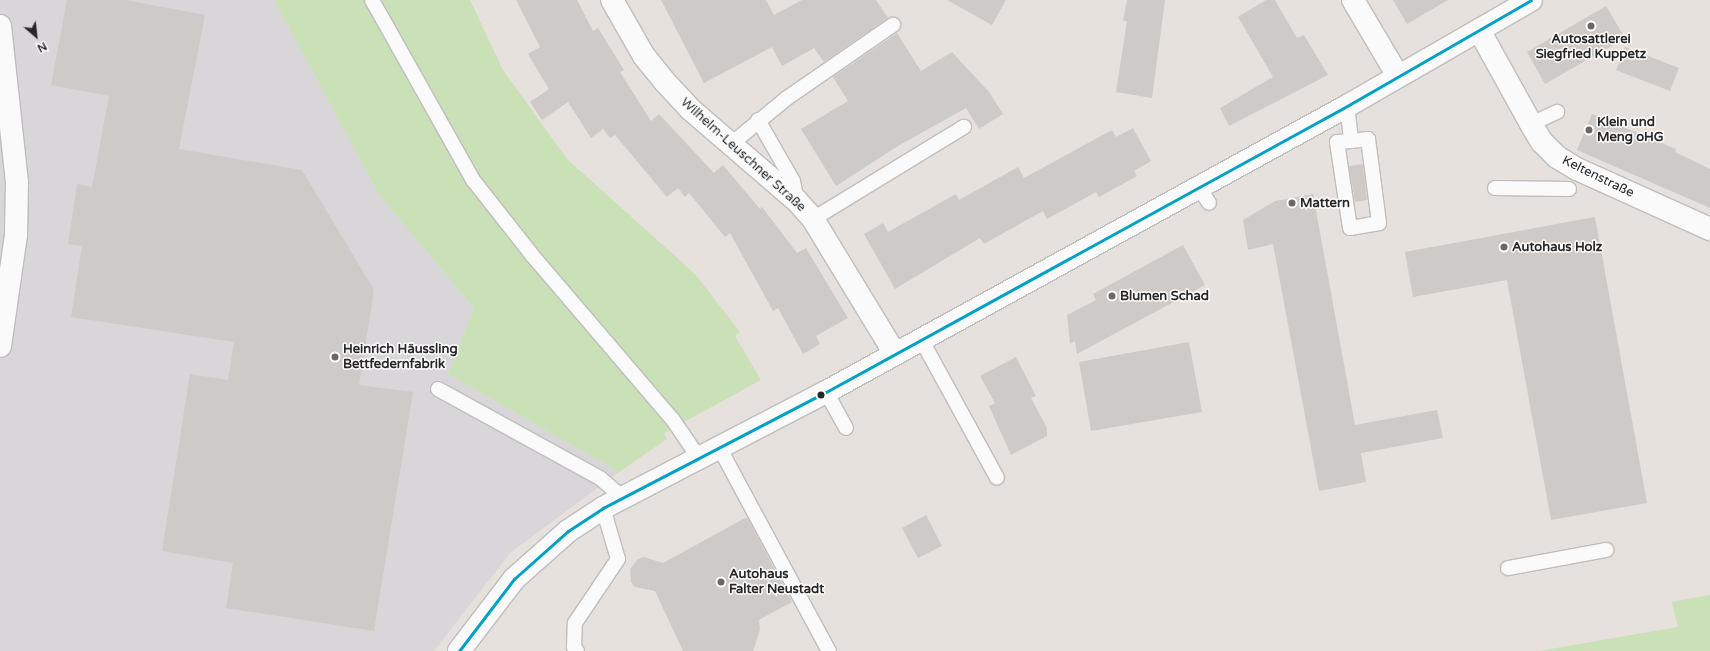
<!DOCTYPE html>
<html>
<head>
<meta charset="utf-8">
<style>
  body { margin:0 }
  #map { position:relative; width:1710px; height:651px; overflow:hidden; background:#e6e1dd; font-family:"Varela Round",sans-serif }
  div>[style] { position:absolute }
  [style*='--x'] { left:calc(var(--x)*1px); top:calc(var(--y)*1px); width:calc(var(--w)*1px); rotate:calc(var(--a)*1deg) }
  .industrial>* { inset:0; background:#d9d6d9 }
  .green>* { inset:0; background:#cae0b6 }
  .building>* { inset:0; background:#cdcac7 }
  .roads { filter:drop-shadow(1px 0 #bfbebe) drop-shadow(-1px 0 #bfbebe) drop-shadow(0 1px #bfbebe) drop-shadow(0 -1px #bfbebe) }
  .lane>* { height:14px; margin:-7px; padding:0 7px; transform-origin:7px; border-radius:7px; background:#fbfafa }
  .street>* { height:22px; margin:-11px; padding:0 11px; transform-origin:11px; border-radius:11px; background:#fbfafa }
  .bus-1>* { height:3px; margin:-1.5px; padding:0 1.5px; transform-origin:1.5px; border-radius:1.5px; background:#02a2c6 }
  .dots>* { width:11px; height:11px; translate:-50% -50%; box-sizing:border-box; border:2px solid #fff; border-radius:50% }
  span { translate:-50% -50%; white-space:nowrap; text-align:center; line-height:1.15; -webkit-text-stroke:3px #fff; paint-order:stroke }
  .poi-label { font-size:13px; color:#272727; font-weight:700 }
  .left { translate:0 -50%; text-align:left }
  .street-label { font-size:13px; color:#272727 }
  .north { position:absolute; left:16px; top:16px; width:40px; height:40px; -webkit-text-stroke:3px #fff; paint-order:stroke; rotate:152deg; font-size:11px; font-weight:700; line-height:16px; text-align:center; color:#272727 }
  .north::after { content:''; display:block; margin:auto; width:14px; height:18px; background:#272727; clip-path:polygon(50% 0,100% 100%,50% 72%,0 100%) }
</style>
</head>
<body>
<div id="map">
  <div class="industrial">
    <i style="clip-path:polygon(0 0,274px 0,380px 196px,474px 308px,448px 374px,619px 472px,510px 553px,434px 651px,0 651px)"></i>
  </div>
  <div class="green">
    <i style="clip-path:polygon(274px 0,470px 0,503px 70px,567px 159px,695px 274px,740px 332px,735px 336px,761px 380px,664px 433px,667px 439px,619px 472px,448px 374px,474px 308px,380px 196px)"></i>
    <i style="clip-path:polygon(1710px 595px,1710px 651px,1539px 651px,1678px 627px,1672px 602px)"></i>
  </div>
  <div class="building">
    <i style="clip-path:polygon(67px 0,125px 0,205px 15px,179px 149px,302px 170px,374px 290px,359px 385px,413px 392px,374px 631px,226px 608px,233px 563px,162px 551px,190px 374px,228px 380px,234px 342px,71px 317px,82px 246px,68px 244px,77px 184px,92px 187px,109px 96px,51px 85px)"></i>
    <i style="clip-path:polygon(516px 0,577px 0,593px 31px,598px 28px,624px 70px,620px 72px,651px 121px,659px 114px,714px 173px,723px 165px,760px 209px,762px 207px,797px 253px,806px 248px,848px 318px,816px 336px,820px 344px,803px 354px,778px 308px,773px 311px,730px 233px,725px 237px,689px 193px,685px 197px,678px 188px,667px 197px,615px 135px,610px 138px,603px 129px,591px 138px,568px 102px,542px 120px,530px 102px,549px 89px,528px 54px,540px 47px)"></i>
    <i style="clip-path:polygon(661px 0,766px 0,774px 15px,802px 0,876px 0,888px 18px,824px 62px,814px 48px,782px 66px,772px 47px,704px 83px)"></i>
    <i style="clip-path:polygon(947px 0,1006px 0,992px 25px)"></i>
    <i style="clip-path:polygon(1127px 0,1165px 0,1152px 98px,1116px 92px,1127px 21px,1123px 21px)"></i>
    <i style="clip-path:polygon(1266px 0,1275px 0,1297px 38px,1304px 35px,1328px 75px,1229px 126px,1220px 108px,1273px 77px,1238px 17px)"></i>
    <i style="clip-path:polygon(1393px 0,1448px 0,1407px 24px)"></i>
    <i style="clip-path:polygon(1606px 6px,1625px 38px,1545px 84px,1527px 52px)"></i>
    <i style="clip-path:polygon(897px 33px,921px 71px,952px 52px,989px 92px,1003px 114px,979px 129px,966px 108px,898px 146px,836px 186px,801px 129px,848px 101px,833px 77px)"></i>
    <i style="clip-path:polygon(1625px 47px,1679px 68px,1670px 91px,1616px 70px)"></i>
    <i style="clip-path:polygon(1592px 114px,1676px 149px,1675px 152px,1710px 169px,1710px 208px,1577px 150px)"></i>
    <i style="clip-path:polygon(1133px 128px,1151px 161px,1134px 171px,1137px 176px,1099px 197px,1096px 192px,1047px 219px,1043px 211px,984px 244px,980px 238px,895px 289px,864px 234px,883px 223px,888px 232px,956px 194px,959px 200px,1018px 167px,1024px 178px,1112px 130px,1116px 137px)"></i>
    <i style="clip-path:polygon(1363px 164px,1367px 200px,1355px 202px,1349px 166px)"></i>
    <i style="clip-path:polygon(1313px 194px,1355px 425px,1437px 410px,1443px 438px,1361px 453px,1366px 482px,1319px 491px,1273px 244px,1248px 250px,1243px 220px,1275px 201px)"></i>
    <i style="clip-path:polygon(1595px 217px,1647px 503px,1551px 520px,1507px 280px,1413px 297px,1405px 252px)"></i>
    <i style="clip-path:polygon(1183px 245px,1205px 285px,1077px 354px,1075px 341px,1070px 344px,1067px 315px,1096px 300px,1093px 294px)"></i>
    <i style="clip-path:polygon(1189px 342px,1202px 412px,1091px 431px,1079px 362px)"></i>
    <i style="clip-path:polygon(1016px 357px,1036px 396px,1031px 398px,1047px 428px,1047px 436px,1011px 455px,989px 406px,995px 403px,980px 376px)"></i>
    <i style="clip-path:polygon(926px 515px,942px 546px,918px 558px,902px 528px)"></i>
    <i style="clip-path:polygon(747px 517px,792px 602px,759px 620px,760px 630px,753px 651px,683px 651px,655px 591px,635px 587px,631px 582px,630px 569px,638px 559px,644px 557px,663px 563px)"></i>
  </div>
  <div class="roads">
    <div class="lane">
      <i style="--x:372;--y:0;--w:206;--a:60.7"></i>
      <i style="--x:473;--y:180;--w:95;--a:51.8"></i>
      <i style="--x:532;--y:255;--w:217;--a:49.5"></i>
      <i style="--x:673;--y:420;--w:46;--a:55.6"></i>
      <i style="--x:1347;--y:106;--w:35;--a:83"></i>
      <i style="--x:1351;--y:141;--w:17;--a:-7"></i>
      <i style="--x:1368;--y:139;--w:85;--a:82.5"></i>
      <i style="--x:1379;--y:223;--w:29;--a:170"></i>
      <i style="--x:1350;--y:228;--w:87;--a:-98.6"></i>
      <i style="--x:1337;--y:142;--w:14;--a:-4"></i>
      <i style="--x:758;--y:120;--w:70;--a:60.2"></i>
      <i style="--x:793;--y:181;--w:20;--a:79"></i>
      <i style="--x:1531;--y:124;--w:29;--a:-25"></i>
      <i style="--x:730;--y:145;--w:74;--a:-39.5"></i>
      <i style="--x:787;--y:98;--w:129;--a:-34.6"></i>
      <i style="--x:1198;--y:186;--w:20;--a:57"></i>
      <i style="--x:1495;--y:188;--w:74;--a:0.8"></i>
      <i style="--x:813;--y:219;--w:177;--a:-31.4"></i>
      <i style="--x:921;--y:339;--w:158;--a:61.3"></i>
      <i style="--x:438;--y:389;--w:185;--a:28.8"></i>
      <i style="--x:600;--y:478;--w:29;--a:41"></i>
      <i style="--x:826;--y:392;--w:41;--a:60.9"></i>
      <i style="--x:719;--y:447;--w:232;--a:61.7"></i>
      <i style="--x:1508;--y:568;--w:100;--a:-10.4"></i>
      <i style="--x:577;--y:651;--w:5;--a:-127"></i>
      <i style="--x:574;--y:647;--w:24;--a:-88"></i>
      <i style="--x:575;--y:623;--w:77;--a:-56.1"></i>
      <i style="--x:618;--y:559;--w:53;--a:-106.4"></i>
    </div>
    <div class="street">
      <i style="--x:612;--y:0;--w:64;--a:60.3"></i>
      <i style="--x:644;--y:56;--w:33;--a:51"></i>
      <i style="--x:665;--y:82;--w:37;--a:47"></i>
      <i style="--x:690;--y:109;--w:141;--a:40.7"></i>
      <i style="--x:797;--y:201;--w:24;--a:48"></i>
      <i style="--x:813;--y:219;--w:158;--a:58.7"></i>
      <i style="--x:1353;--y:0;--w:88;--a:59.4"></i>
      <i style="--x:0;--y:26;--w:157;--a:83.8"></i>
      <i style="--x:17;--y:182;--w:53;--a:91.1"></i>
      <i style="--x:16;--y:235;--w:112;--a:98.2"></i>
      <i style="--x:1479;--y:30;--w:107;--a:61"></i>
      <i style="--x:1531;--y:124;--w:21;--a:59"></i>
      <i style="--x:1542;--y:142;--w:21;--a:45"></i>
      <i style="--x:1557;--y:157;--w:23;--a:31"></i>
      <i style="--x:1577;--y:169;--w:146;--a:24.3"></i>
      <i style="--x:459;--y:651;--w:91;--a:-52.6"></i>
      <i style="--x:514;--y:579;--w:72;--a:-41.6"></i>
      <i style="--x:568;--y:531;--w:42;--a:-33.3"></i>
      <i style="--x:603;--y:508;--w:251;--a:-27.5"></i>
      <i style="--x:826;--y:392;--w:594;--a:-28.76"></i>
      <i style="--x:1347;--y:106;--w:212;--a:-29.9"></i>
    </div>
  </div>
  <div class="bus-1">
    <i style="--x:459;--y:651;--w:91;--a:-52.6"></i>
    <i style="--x:514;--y:579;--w:72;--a:-41.6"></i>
    <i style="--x:568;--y:531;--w:42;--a:-33.3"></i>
    <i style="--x:603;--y:508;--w:251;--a:-27.5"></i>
    <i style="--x:826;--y:392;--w:594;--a:-28.76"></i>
    <i style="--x:1347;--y:106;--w:212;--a:-29.9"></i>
  </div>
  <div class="dots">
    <i style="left:1591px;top:26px;background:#6a6867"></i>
    <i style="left:1589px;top:130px;background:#6a6867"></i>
    <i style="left:1292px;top:203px;background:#6a6867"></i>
    <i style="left:1504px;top:247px;background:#6a6867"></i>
    <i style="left:1112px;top:296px;background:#6a6867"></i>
    <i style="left:335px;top:357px;background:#6a6867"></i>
    <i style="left:821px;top:395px;background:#272727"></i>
    <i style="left:721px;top:582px;background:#6a6867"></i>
  </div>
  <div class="poi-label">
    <span style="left:1591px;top:47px">Autosattlerei<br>Siegfried Kuppetz</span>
    <span class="left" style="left:1597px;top:130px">Klein und<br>Meng oHG</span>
    <span class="left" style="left:1300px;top:203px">Mattern</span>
    <span class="left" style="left:1512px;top:247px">Autohaus Holz</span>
    <span class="left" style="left:1120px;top:296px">Blumen Schad</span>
    <span class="left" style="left:343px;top:357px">Heinrich Häussling<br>Bettfedernfabrik</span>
    <span class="left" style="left:729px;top:582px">Autohaus<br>Falter Neustadt</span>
  </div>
  <div class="street-label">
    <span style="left:743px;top:155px;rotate:42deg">Wilhelm-Leuschner Straße</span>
    <span style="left:1598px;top:177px;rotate:26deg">Keltenstraße</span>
  </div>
  <div class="north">N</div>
</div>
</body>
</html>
